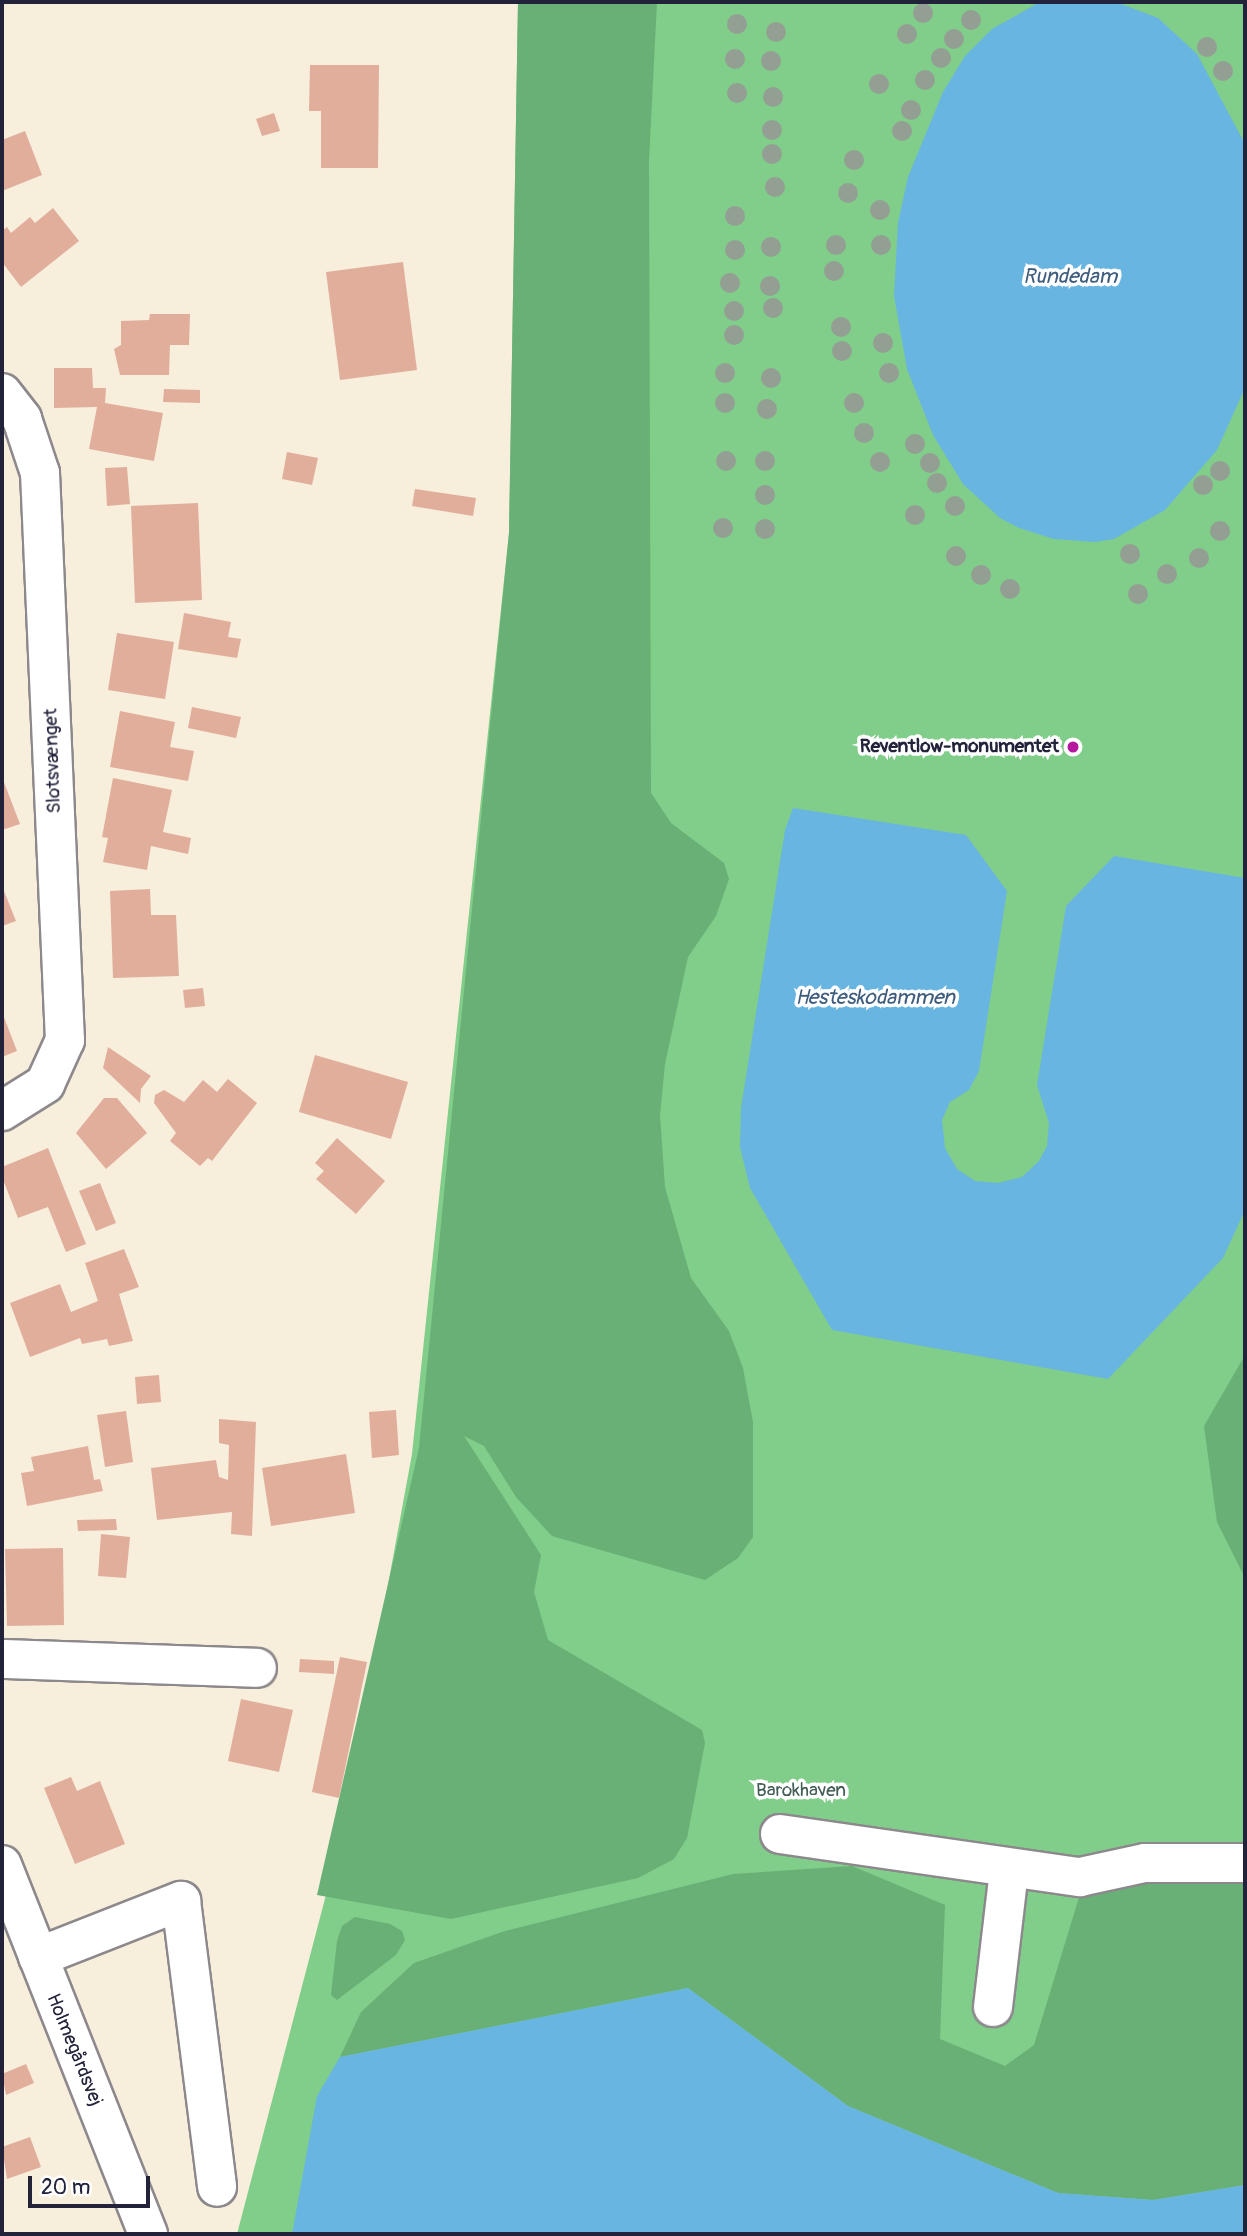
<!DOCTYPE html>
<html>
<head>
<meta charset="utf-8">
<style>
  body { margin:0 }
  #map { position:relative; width:1247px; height:2236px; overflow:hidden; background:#f7eedc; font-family:Pangolin,sans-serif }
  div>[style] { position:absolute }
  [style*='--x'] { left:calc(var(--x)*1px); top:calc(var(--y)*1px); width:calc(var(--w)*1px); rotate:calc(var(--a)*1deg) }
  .green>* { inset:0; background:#81cd8a }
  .forest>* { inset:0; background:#68b076 }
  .water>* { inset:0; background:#68b5e2 }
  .building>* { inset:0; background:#e1ae9c }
  .roads { filter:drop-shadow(2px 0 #8c888c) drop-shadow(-2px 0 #8c888c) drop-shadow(0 2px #8c888c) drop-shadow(0 -2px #8c888c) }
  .minor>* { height:38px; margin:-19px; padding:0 19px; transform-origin:19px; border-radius:19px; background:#fff }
  .trees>* { width:20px; height:20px; margin:-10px; border-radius:50%; background:#949f93 }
  .dots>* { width:19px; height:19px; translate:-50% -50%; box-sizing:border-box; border:4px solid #fff; border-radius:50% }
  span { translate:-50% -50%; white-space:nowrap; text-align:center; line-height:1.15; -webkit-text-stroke:7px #fff; paint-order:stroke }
  .poi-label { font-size:19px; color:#22223b; font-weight:700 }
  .right { translate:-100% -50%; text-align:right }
  .street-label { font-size:19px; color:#22223b }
  .park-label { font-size:19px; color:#435e57 }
  .water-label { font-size:21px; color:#3e5d7e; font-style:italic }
  .frame { position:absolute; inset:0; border:4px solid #22223b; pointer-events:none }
  .scale { position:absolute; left:28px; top:2176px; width:122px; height:32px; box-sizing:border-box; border:4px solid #22223b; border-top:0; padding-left:9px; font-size:21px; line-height:24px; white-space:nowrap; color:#22223b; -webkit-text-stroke:5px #fff; paint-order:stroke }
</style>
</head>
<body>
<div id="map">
  <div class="green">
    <i style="clip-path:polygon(518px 2px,1245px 2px,1245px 2234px,237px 2234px,343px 1830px,412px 1454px,509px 533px)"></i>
  </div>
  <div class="forest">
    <i style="clip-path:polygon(518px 2px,657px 2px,649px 161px,651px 793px,671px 823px,724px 863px,729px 879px,716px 916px,688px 957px,665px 1064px,660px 1115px,665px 1187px,691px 1278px,729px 1331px,743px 1368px,753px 1422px,753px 1537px,738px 1558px,705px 1580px,552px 1536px,516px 1497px,484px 1446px,464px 1436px,541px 1555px,534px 1592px,548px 1640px,702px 1730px,705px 1743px,687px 1838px,674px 1859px,638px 1878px,451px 1919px,317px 1895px,419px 1448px,509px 533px)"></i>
    <i style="clip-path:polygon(1245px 1355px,1245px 1578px,1217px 1522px,1204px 1426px)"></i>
    <i style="clip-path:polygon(852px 1866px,945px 1905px,940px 2039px,1005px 2066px,1034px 2045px,1084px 1881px,1245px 1884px,1245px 2185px,1153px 2200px,1058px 2193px,848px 2106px,688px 1988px,340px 2057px,361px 2012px,414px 1963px,505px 1931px,733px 1874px)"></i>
    <i style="clip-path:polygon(355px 1917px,390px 1924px,402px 1931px,405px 1940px,396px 1955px,337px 2000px,331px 1995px,337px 1941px,342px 1926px)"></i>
  </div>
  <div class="water">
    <i style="clip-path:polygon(1040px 2px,1116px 2px,1158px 18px,1197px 54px,1245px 144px,1245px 388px,1217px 450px,1165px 510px,1114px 539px,1095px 542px,1054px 539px,1019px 528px,1000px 518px,963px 484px,933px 435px,907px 369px,894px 296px,898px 223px,908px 177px,943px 92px,965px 56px,992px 29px)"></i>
    <i style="clip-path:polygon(793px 808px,966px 835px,1007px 891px,979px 1071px,969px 1090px,950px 1102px,942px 1120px,945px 1148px,957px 1169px,975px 1181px,998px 1183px,1022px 1177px,1039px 1161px,1047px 1146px,1049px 1123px,1037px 1085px,1066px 906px,1114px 856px,1245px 878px,1245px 1210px,1223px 1258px,1108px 1379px,832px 1330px,750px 1188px,740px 1147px,741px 1108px,785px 830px)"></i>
    <i style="clip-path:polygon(688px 1988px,848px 2106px,1058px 2193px,1153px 2200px,1245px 2185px,1245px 2234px,292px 2234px,317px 2096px,340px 2057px)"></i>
  </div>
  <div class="building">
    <i style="clip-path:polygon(310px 65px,379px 65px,378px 168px,321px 168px,321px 111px,309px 111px)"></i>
    <i style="clip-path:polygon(274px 113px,280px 131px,262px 136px,256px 119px)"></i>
    <i style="clip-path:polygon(25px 131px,42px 175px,2px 191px,2px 140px)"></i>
    <i style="clip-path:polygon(53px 208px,79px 241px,21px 287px,2px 262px,2px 231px,7px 227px,11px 233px,30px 217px,35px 223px)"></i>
    <i style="clip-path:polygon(403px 262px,417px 370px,340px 380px,326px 272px)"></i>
    <i style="clip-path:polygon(150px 314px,190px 314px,189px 345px,170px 345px,169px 375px,120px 375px,114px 349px,121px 345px,121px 321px,149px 320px)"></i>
    <i style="clip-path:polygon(54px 368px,92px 368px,93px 388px,106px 388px,105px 403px,163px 413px,154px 461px,89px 449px,97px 407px,54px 408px)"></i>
    <i style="clip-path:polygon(164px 389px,200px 390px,200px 403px,163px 402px)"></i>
    <i style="clip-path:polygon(287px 452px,318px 458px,312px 485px,282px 479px)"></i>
    <i style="clip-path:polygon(127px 467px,130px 504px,107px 506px,105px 468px)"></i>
    <i style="clip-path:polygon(415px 489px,476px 498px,473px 516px,412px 506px)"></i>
    <i style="clip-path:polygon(198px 503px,202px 600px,135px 603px,131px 506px)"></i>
    <i style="clip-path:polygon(184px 613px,231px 622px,228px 637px,241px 639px,237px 658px,178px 649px)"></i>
    <i style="clip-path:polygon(117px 633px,174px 642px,165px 699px,108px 690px)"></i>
    <i style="clip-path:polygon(192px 707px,241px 717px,236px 738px,188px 728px)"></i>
    <i style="clip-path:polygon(120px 711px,175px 722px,170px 747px,194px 751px,188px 781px,110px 767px)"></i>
    <i style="clip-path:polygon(2px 777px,20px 824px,2px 830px)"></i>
    <i style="clip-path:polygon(113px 778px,172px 790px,163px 832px,191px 838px,188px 854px,151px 846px,147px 870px,103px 862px,108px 838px,102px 837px)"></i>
    <i style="clip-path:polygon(2px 886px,16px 921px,2px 926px)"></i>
    <i style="clip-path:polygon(150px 889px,151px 915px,176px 915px,179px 976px,113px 978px,110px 891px)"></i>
    <i style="clip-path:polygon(203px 988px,205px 1006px,185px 1008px,183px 990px)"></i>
    <i style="clip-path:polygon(2px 1012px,17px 1051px,2px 1057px)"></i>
    <i style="clip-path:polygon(108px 1047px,151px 1076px,141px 1089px,140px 1103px,103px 1068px)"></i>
    <i style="clip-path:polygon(315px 1055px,408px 1082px,391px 1139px,299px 1112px)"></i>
    <i style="clip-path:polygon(228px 1079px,257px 1103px,212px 1161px,208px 1158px,200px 1166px,170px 1141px,176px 1133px,154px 1103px,155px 1095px,164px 1090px,184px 1102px,203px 1080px,217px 1092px)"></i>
    <i style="clip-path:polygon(104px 1098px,117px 1098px,147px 1133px,106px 1169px,76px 1133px)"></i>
    <i style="clip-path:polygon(337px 1138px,385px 1181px,356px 1214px,316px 1179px,324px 1171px,315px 1163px)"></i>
    <i style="clip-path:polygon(48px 1148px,86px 1244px,66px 1252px,48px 1207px,18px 1218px,2px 1177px,2px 1167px)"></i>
    <i style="clip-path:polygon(100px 1183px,116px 1223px,96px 1231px,79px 1191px)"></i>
    <i style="clip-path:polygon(124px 1249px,139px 1287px,119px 1294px,133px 1341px,109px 1346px,107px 1339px,82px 1344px,80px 1338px,30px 1357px,10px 1303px,60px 1284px,71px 1312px,98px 1301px,85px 1263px)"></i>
    <i style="clip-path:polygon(159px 1375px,161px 1402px,137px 1404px,135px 1377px)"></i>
    <i style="clip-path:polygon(396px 1410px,399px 1455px,372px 1458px,369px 1412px)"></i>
    <i style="clip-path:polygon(126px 1411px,133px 1462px,105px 1467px,97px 1415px)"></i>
    <i style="clip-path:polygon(219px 1419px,256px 1422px,252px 1536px,231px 1534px,232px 1512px,157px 1520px,151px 1468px,216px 1460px,219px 1477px,228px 1480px,229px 1445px,219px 1443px)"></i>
    <i style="clip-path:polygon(88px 1446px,94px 1480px,100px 1479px,103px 1491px,27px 1506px,21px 1473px,34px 1471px,31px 1457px)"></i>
    <i style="clip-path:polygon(346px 1454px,355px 1513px,271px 1526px,262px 1468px)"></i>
    <i style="clip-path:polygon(116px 1519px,117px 1530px,78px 1531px,77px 1520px)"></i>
    <i style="clip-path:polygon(101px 1534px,130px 1537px,126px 1578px,98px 1576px)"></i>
    <i style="clip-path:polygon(63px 1548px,64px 1625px,7px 1626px,5px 1549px)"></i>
    <i style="clip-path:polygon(340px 1657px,367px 1662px,339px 1798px,312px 1792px)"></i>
    <i style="clip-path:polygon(300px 1659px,334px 1661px,334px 1674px,299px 1672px)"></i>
    <i style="clip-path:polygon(241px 1699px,293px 1710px,279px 1772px,228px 1761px)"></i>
    <i style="clip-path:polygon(71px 1777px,77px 1791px,100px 1781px,125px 1844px,75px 1864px,44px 1788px)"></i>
    <i style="clip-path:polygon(26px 2064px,34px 2083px,6px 2095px,2px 2074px)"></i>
    <i style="clip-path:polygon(30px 2137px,41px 2167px,7px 2179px,2px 2147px)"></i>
  </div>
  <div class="roads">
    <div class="minor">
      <i style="--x:2;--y:393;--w:33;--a:52"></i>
      <i style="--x:22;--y:419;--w:57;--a:71.6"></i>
      <i style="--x:40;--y:473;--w:568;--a:87.48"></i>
      <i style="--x:65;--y:1040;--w:48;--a:114.4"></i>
      <i style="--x:45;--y:1084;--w:51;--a:147.9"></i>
      <i style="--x:2;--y:1659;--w:255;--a:2"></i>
      <i style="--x:780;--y:1834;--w:303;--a:8.2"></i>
      <i style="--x:1080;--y:1877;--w:66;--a:-12.2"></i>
      <i style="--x:1145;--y:1863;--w:100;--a:0"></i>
      <i style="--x:2;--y:1865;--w:397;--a:68.4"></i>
      <i style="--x:38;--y:1957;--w:154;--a:-21.4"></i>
      <i style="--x:181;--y:1901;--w:288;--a:82.8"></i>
      <i style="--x:993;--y:2007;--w:138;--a:-83.3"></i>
    </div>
  </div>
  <div class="trees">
    <i style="left:923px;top:13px"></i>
    <i style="left:971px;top:20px"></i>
    <i style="left:737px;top:24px"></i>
    <i style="left:776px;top:32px"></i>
    <i style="left:907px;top:34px"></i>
    <i style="left:954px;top:39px"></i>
    <i style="left:1207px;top:47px"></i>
    <i style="left:941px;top:58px"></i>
    <i style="left:735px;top:59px"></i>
    <i style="left:771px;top:61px"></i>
    <i style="left:1223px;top:71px"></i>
    <i style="left:925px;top:80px"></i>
    <i style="left:879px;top:84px"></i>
    <i style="left:737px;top:93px"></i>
    <i style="left:773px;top:97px"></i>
    <i style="left:911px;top:110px"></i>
    <i style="left:772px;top:130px"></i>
    <i style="left:902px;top:131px"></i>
    <i style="left:772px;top:154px"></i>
    <i style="left:854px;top:160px"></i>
    <i style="left:775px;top:187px"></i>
    <i style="left:848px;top:193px"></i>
    <i style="left:880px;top:210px"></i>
    <i style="left:735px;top:216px"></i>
    <i style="left:836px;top:245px"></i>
    <i style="left:881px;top:245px"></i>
    <i style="left:771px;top:247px"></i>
    <i style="left:735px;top:250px"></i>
    <i style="left:834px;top:271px"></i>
    <i style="left:730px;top:283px"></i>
    <i style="left:770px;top:286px"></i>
    <i style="left:773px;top:308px"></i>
    <i style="left:734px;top:311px"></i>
    <i style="left:841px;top:327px"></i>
    <i style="left:734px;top:335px"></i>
    <i style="left:883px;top:343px"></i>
    <i style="left:842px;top:351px"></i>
    <i style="left:725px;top:373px"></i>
    <i style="left:889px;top:373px"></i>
    <i style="left:771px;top:378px"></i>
    <i style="left:725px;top:403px"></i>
    <i style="left:854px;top:403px"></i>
    <i style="left:767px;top:409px"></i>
    <i style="left:864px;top:433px"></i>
    <i style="left:915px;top:444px"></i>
    <i style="left:726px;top:461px"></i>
    <i style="left:765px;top:461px"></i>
    <i style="left:880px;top:462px"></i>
    <i style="left:930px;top:463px"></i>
    <i style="left:1220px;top:471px"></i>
    <i style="left:937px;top:483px"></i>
    <i style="left:1203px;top:485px"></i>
    <i style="left:765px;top:495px"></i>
    <i style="left:955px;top:506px"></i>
    <i style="left:915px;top:515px"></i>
    <i style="left:723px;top:528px"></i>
    <i style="left:765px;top:529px"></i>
    <i style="left:1220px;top:531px"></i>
    <i style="left:1130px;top:554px"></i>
    <i style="left:956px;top:556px"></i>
    <i style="left:1199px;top:558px"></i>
    <i style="left:1167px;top:574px"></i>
    <i style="left:981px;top:575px"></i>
    <i style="left:1010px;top:589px"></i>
    <i style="left:1138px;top:594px"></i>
  </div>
  <div class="dots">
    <i style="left:1073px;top:747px;background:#b5179e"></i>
  </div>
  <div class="poi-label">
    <span class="right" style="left:1059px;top:747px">Reventlow-monumentet</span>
  </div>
  <div class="street-label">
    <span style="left:53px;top:761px;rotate:-92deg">Slotsvænget</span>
    <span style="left:74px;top:2050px;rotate:68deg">Holmegårdsvej</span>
  </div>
  <div class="park-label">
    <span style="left:801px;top:1791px">Barokhaven</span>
  </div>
  <div class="water-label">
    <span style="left:1070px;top:277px">Rundedam</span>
    <span style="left:875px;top:998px">Hesteskodammen</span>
  </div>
  <div class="frame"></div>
  <div class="scale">20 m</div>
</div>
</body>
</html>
